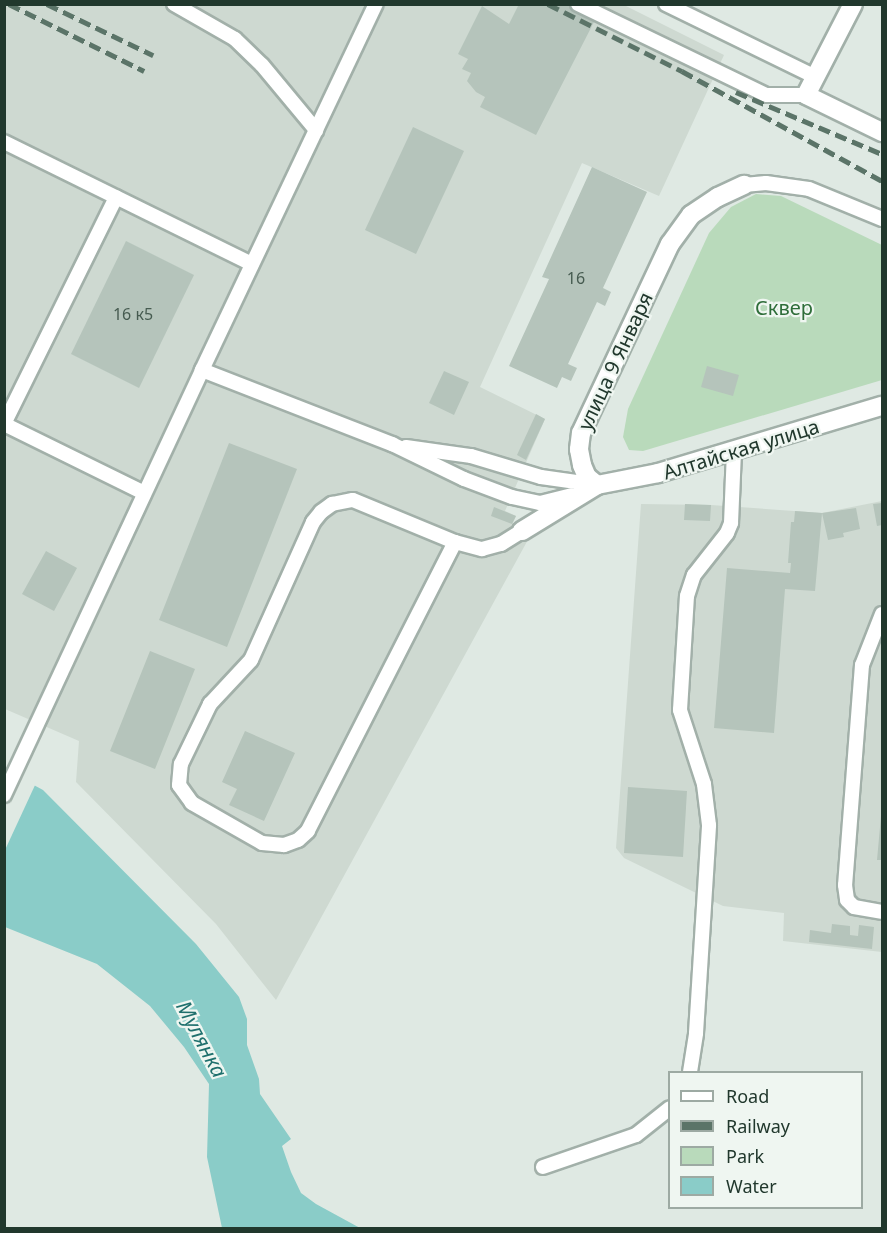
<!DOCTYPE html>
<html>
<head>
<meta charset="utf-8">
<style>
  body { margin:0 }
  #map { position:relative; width:887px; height:1233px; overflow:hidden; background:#dfe9e3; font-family:"Noto Sans",sans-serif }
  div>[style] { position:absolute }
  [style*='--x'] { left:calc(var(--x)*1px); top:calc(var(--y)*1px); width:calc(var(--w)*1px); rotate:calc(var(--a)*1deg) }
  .built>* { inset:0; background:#ced9d1 }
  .green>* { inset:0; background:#b9dabb }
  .water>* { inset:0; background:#8accc8 }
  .pier>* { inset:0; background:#dfe9e3 }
  .building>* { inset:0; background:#b5c4bb }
  .roads { filter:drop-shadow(2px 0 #a2b0a9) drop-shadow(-2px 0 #a2b0a9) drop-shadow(0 2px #a2b0a9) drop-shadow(0 -2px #a2b0a9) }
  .lane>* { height:14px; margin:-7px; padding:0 7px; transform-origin:7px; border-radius:7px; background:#fff }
  .street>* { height:18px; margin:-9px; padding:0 9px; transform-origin:9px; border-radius:9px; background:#fff }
  .rail>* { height:4.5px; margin-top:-2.25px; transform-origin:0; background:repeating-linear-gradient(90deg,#5b7468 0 12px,transparent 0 18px) }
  span { translate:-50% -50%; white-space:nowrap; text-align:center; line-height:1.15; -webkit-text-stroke:4.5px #eff6f1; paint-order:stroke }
  .number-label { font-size:16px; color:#465b50 }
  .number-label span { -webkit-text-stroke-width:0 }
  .park-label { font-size:20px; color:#2e6d39 }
  .street-label { font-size:20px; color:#21382d }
  .water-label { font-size:21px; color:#1f706d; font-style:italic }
  .frame { position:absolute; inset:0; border:6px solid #21382d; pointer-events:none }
  .legend { position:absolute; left:668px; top:1071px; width:195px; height:138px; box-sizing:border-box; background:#eff6f1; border:2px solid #9daaa3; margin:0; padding:8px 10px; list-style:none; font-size:18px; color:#21382d }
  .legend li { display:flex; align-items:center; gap:12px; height:30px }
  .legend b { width:30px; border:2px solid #9daaa3 }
</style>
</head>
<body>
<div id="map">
  <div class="built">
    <i style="clip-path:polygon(4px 5px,624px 5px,724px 55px,659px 196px,582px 163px,480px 387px,545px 419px,505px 511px,516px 516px,512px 525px,530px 536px,276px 1000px,216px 924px,76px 782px,79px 741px,5px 709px)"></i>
    <i style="clip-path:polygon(882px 501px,882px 952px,783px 941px,784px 913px,723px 906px,624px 858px,616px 848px,641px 504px,711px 505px,822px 513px)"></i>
  </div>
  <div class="green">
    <i style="clip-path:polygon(756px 194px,781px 196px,882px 245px,882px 380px,643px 451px,629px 450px,623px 437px,628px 409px,709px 233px,731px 207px)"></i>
  </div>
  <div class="water">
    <i style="clip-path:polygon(4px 769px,43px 790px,196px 944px,239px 997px,247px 1019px,247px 1045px,259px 1079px,260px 1094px,291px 1139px,282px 1146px,291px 1172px,301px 1193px,316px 1204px,360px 1228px,222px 1228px,207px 1157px,209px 1084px,184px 1047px,150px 1006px,97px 964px,5px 927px)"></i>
  </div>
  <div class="pier">
    <i style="clip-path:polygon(4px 766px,36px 783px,5px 850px)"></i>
  </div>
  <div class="building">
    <i style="clip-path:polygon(519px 4px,566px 4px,595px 20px,536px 135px,480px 107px,485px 97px,476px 92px,467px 81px,471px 73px,462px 69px,468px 59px,458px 54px,482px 6px,509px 24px)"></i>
    <i style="clip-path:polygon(413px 127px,464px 151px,416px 254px,365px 230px)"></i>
    <i style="clip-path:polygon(592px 167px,647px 192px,603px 288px,611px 292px,605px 306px,597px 302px,568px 364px,577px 368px,571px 381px,562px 377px,557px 388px,509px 366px,549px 279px,542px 277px)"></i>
    <i style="clip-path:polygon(126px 241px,194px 275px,139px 388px,71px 354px)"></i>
    <i style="clip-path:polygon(707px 366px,739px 375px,733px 396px,701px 387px)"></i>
    <i style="clip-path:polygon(444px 371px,469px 382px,454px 415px,429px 403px)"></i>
    <i style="clip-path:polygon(536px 414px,545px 419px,526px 460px,517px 455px)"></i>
    <i style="clip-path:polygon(229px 443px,297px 469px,227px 647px,159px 620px)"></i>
    <i style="clip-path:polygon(882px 503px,882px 525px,877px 526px,873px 504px)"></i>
    <i style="clip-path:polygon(685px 504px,711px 505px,710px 521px,684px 520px)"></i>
    <i style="clip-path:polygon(494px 507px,516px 516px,512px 524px,491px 516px)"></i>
    <i style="clip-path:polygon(856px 508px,860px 529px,843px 533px,844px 537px,828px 540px,822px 513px,815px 591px,785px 589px,774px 733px,714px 728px,727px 568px,790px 573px,791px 563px,788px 563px,791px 522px,794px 522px,795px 511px,822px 513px)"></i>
    <i style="clip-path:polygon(46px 551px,77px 568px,54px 611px,22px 594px)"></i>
    <i style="clip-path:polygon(150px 651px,195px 669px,155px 769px,110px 751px)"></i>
    <i style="clip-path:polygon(245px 731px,295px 753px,264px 821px,229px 805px,237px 789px,222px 782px)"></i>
    <i style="clip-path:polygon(628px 787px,687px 791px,683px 857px,624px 853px)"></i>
    <i style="clip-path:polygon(881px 816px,882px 816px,882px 860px,877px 860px)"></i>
    <i style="clip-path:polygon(832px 924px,850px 926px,850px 935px,858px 936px,859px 925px,874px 927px,872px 949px,809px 942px,810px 930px,831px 933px)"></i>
  </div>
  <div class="roads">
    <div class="lane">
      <i style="--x:174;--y:4;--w:70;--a:29.8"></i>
      <i style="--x:235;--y:39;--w:37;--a:44"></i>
      <i style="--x:262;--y:65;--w:85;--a:50.3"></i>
      <i style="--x:578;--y:4;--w:209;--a:25.8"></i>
      <i style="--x:766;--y:95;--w:40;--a:0"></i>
      <i style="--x:666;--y:4;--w:167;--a:26"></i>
      <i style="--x:4;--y:142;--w:276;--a:26.2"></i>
      <i style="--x:744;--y:185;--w:22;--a:-5"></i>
      <i style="--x:766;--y:183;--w:43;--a:7.9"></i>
      <i style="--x:809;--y:189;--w:79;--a:22.3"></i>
      <i style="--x:202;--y:370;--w:204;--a:21.3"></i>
      <i style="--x:392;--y:444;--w:80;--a:25.9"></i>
      <i style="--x:464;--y:479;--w:51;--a:20.6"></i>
      <i style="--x:512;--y:497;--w:29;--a:12"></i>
      <i style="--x:540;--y:503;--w:32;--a:-14"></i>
      <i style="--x:4;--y:424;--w:253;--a:-63.7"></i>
      <i style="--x:4;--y:424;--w:156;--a:26.2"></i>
      <i style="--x:406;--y:447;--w:66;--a:7.9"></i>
      <i style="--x:471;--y:456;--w:73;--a:16.7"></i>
      <i style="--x:541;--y:477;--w:57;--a:8.1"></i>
      <i style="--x:455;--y:542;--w:324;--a:117"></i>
      <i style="--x:308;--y:831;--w:13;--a:138"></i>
      <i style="--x:298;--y:840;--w:15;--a:160"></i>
      <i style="--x:284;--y:845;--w:22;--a:-175"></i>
      <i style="--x:262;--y:843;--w:81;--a:-150.3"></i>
      <i style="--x:192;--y:803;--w:22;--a:-126"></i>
      <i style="--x:179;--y:785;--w:21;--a:-85"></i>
      <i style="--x:181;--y:764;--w:67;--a:-64.2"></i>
      <i style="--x:210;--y:704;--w:60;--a:-47"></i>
      <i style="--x:251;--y:660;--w:151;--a:-65.8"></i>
      <i style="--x:313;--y:522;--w:13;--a:-51"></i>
      <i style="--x:321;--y:512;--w:14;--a:-36"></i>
      <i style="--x:332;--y:504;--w:21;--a:-11"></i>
      <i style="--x:353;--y:500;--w:110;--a:22.4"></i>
      <i style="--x:455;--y:542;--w:28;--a:15"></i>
      <i style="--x:482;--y:549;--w:20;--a:-15"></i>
      <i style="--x:501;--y:544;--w:25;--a:-32"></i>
      <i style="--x:882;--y:614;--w:55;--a:111.4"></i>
      <i style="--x:862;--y:665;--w:221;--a:94.4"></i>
      <i style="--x:845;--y:885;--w:15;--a:82"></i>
      <i style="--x:847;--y:900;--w:10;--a:45"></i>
      <i style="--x:854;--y:907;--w:28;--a:10"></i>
      <i style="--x:4;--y:795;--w:469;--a:-65"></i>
      <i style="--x:202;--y:370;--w:405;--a:-64.6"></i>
      <i style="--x:690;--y:1072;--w:39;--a:-81"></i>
      <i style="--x:696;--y:1033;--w:208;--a:-86.4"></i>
      <i style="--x:709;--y:825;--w:41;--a:-97"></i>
      <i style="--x:704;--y:784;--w:78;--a:-108"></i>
      <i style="--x:680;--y:710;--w:114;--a:-86.5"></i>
      <i style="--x:687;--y:596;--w:22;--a:-72"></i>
      <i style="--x:694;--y:575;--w:53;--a:-51.8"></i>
      <i style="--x:727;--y:533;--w:11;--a:-68"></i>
      <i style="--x:731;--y:523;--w:72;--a:-87.6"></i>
      <i style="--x:543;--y:1167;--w:98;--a:-19"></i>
      <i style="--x:636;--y:1135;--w:43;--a:-38.5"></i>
    </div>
    <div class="street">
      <i style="--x:853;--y:4;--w:102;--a:117.3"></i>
      <i style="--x:806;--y:95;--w:85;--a:26"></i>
      <i style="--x:597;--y:485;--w:13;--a:-141"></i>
      <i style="--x:587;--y:477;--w:13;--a:-113"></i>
      <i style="--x:582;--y:465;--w:16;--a:-101"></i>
      <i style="--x:579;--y:449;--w:16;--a:-83"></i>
      <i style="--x:581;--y:433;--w:209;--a:-64.8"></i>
      <i style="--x:670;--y:244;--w:36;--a:-54"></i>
      <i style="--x:691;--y:215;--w:32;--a:-34"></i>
      <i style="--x:718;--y:197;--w:29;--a:-25"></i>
      <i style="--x:522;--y:531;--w:88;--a:-31.5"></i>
      <i style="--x:597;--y:485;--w:62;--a:-11.1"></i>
      <i style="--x:658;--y:473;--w:234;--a:-16.7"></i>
    </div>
  </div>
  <div class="rail">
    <i style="--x:9;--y:4;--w:151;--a:26.4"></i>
    <i style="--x:47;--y:4;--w:118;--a:25.7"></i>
    <i style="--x:548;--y:4;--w:150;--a:26.6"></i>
    <i style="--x:682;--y:71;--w:228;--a:28.8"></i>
    <i style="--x:736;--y:92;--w:159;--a:23"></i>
  </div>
  <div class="number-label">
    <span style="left:576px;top:278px">16</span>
    <span style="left:133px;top:314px">16 к5</span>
  </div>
  <div class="park-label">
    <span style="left:784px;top:307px">Сквер</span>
  </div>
  <div class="street-label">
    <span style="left:615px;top:361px;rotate:-65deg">улица 9 Января</span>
    <span style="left:741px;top:449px;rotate:-17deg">Алтайская улица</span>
  </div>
  <div class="water-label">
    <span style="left:202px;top:1039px;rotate:62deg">Мулянка</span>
  </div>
  <div class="frame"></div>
  <ul class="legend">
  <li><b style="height:8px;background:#fff"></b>Road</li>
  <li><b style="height:8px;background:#5b7468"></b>Railway</li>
  <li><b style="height:16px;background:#b9dabb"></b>Park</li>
  <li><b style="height:16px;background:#8accc8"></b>Water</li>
  </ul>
</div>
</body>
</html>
